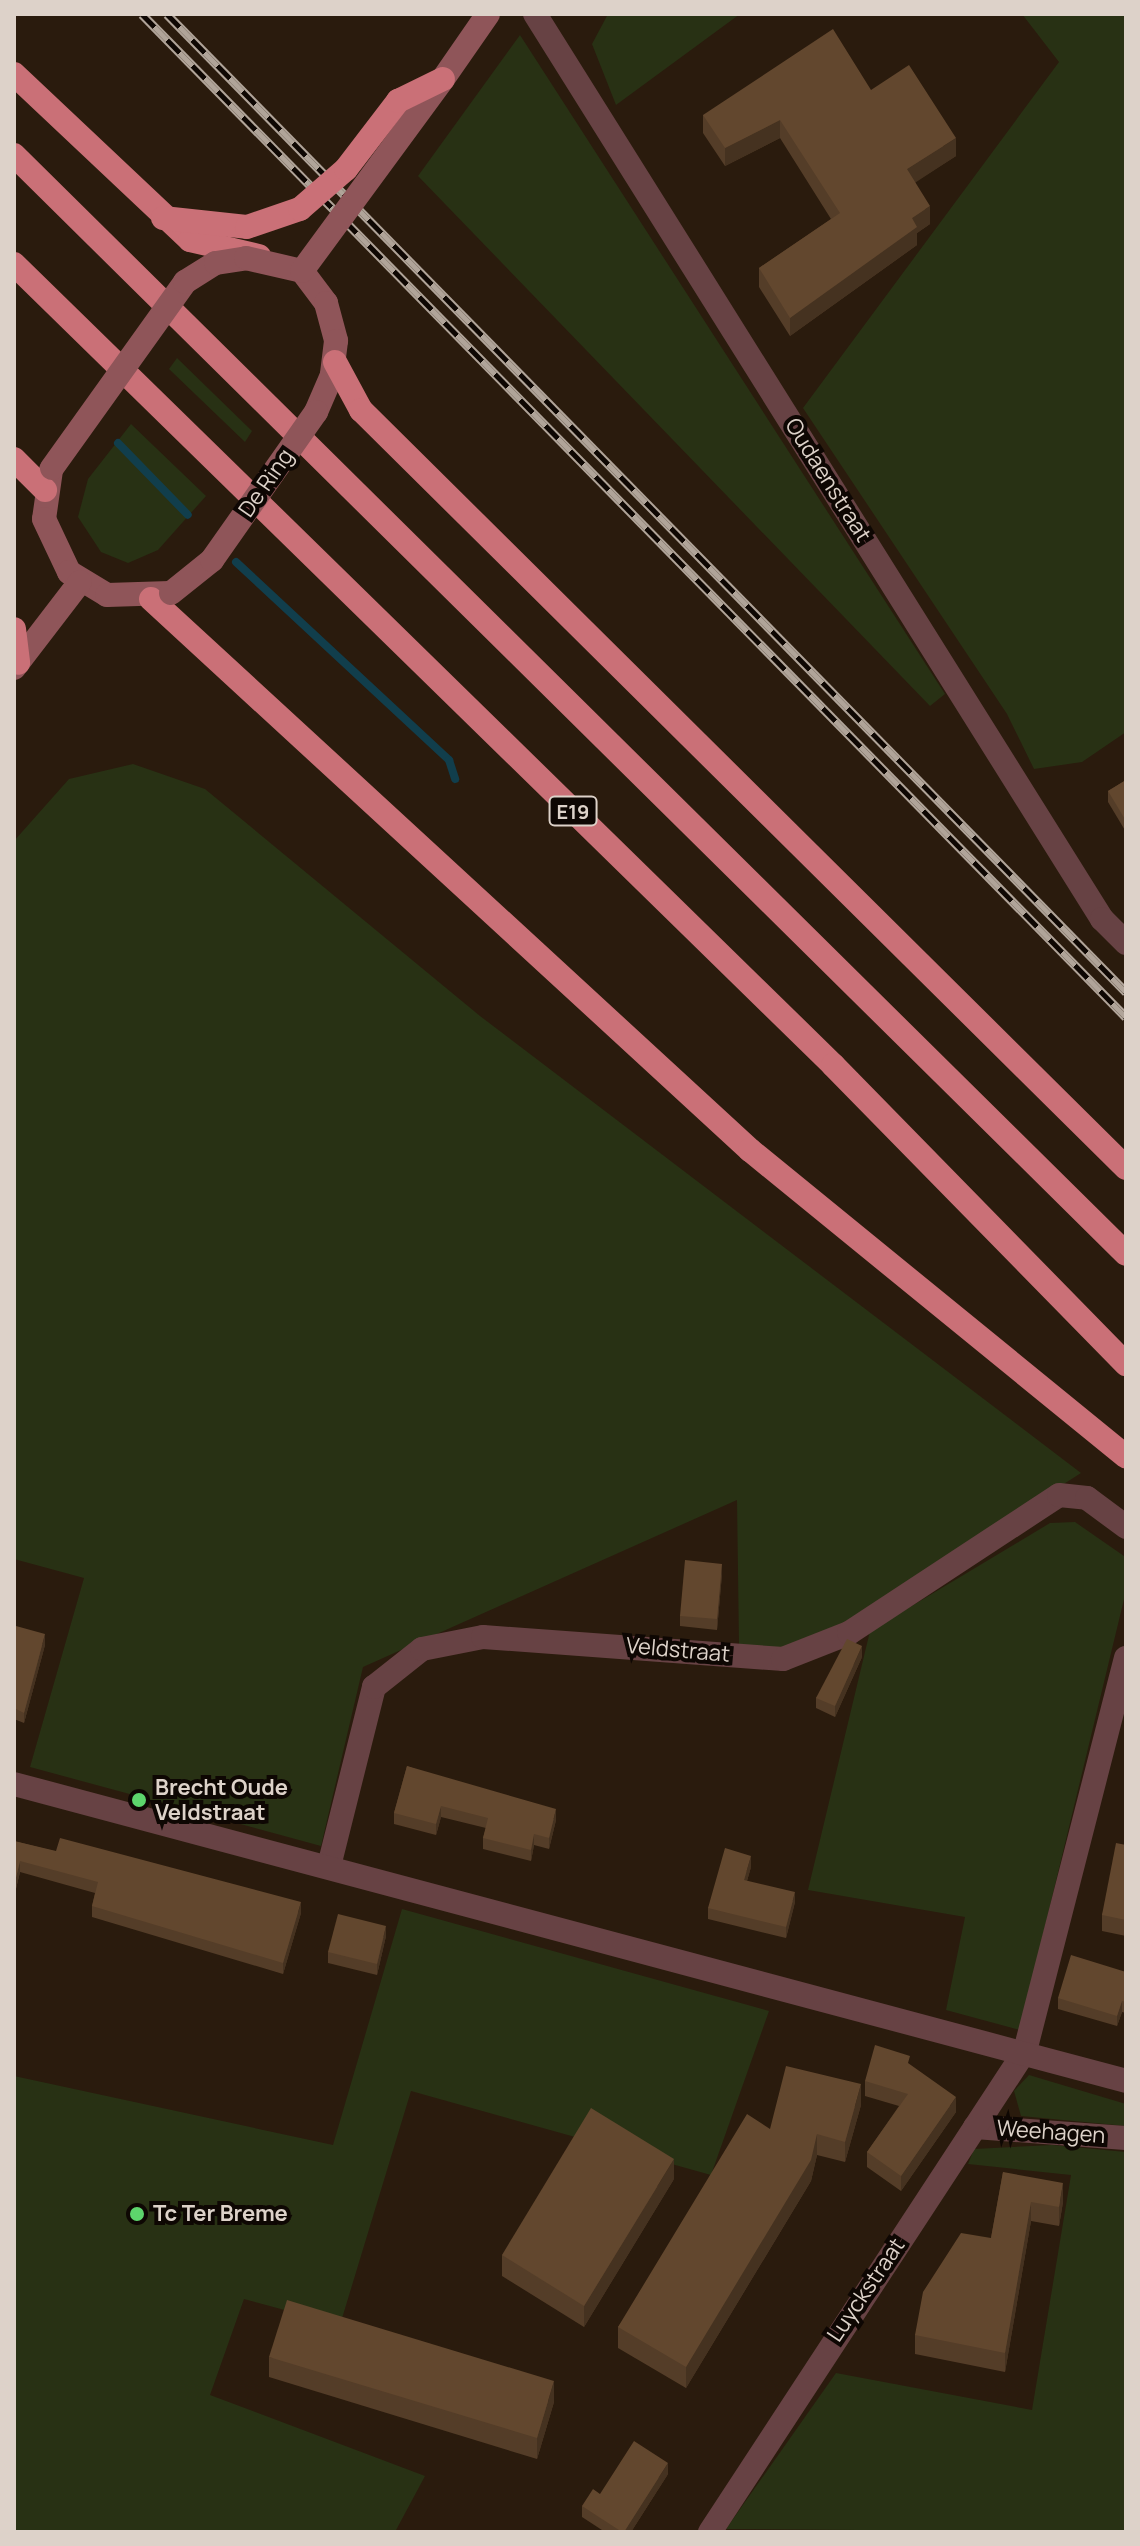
<!DOCTYPE html>
<html>
<head>
<meta charset="utf-8">
<style>
  body { margin:0 }
  #map { position:relative; width:1140px; height:2546px; overflow:hidden; background:#2a1b0d; font-family:Manrope,sans-serif }
  div>[style] { position:absolute }
  [style*='--x'] { left:calc(var(--x)*1px); top:calc(var(--y)*1px); width:calc(var(--w)*1px); rotate:calc(var(--a)*1deg) }
  .green>* { inset:0; background:#283114 }
  .stream>* { height:8px; margin:-4px; padding:0 4px; transform-origin:4px; border-radius:4px; background:#113e4c }
  .minor>* { height:24px; margin:-12px; padding:0 12px; transform-origin:12px; border-radius:12px; background:#674244 }
  .tertiary>* { height:24px; margin:-12px; padding:0 12px; transform-origin:12px; border-radius:12px; background:#674244 }
  .secondary>* { height:24px; margin:-12px; padding:0 12px; transform-origin:12px; border-radius:12px; background:#8f5559 }
  .motorway>* { height:24px; margin:-12px; padding:0 12px; transform-origin:12px; border-radius:12px; background:#ca7077 }
  .rail>* { height:9px; margin-top:-4.5px; transform-origin:0; background:repeating-linear-gradient(90deg,#0e0703 0 18px,#b0a499 0 36px); box-sizing:border-box; border-block:2px solid #b0a499 }
  .secondary-bridge>* { height:24px; margin:-12px; padding:0 12px; transform-origin:12px; border-radius:12px; background:#8f5559 }
  .motorway-bridge>* { height:24px; margin:-12px; padding:0 12px; transform-origin:12px; border-radius:12px; background:#ca7077 }
  .wall>* { inset:0; background:#543d28 }
  .shaded-wall>* { inset:0; background:#453220 }
  .building>* { inset:0; background:#62472e }
  .dots>* { width:22px; height:22px; translate:-50% -50%; box-sizing:border-box; border:4px solid #0e0703; border-radius:50% }
  span { translate:-50% -50%; white-space:nowrap; text-align:center; line-height:1.15; -webkit-text-stroke:8px #0e0703; paint-order:stroke }
  .shield-label span { padding:2px 6px; background:#0e0703; border:2px solid; border-radius:6px; -webkit-text-stroke-width:0 }
  .shield-label { font-size:20px; color:#ddd2c9; font-weight:700 }
  .street-label { font-size:22px; color:#ddd2c9 }
  .poi-label { font-size:22px; color:#ddd2c9; font-weight:700 }
  .left { translate:0 -50%; text-align:left }
  .frame { position:absolute; inset:0; border:16px solid #ddd2c9; pointer-events:none }
</style>
</head>
<body>
<div id="map">
  <div class="green">
    <i style="clip-path:polygon(608px 14px,740px 14px,616px 105px,592px 44px)"></i>
    <i style="clip-path:polygon(1022px 14px,1126px 14px,1126px 732px,1082px 762px,1034px 769px,1007px 714px,803px 408px,1059px 62px)"></i>
    <i style="clip-path:polygon(520px 35px,945px 694px,930px 706px,418px 176px)"></i>
    <i style="clip-path:polygon(177px 358px,252px 431px,245px 442px,169px 369px)"></i>
    <i style="clip-path:polygon(131px 424px,206px 496px,158px 550px,128px 563px,101px 552px,78px 517px,88px 479px)"></i>
    <i style="clip-path:polygon(133px 764px,205px 789px,480px 1016px,1081px 1473px,820px 1640px,773px 1649px,739px 1645px,737px 1500px,363px 1667px,321px 1846px,30px 1767px,84px 1578px,14px 1559px,14px 841px,69px 779px)"></i>
    <i style="clip-path:polygon(1075px 1522px,1124px 1556px,1126px 1591px,1020px 2030px,946px 2010px,965px 1917px,808px 1890px,870px 1631px,1050px 1523px)"></i>
    <i style="clip-path:polygon(402px 1909px,769px 2011px,711px 2175px,411px 2091px,340px 2325px,244px 2299px,210px 2395px,425px 2476px,395px 2532px,14px 2532px,14px 2076px,333px 2145px)"></i>
    <i style="clip-path:polygon(1029px 2075px,1126px 2104px,1126px 2126px,1021px 2116px,1014px 2091px)"></i>
    <i style="clip-path:polygon(1052px 2145px,1126px 2152px,1126px 2532px,726px 2529px,836px 2373px,1032px 2410px,1071px 2175px,968px 2164px,974px 2149px)"></i>
  </div>
  <div class="stream">
    <i style="--x:118;--y:443;--w:100;--a:45.8"></i>
    <i style="--x:236;--y:562;--w:291;--a:42.9"></i>
    <i style="--x:449;--y:760;--w:20;--a:72"></i>
  </div>
  <div class="minor">
    <i style="--x:535;--y:14;--w:1068;--a:57.93"></i>
    <i style="--x:1102;--y:919;--w:34;--a:45"></i>
    <i style="--x:329;--y:1866;--w:185;--a:-75.9"></i>
    <i style="--x:374;--y:1687;--w:61;--a:-38.4"></i>
    <i style="--x:422;--y:1649;--w:62;--a:-11.1"></i>
    <i style="--x:483;--y:1637;--w:301;--a:4.2"></i>
    <i style="--x:783;--y:1659;--w:71;--a:-21.5"></i>
    <i style="--x:849;--y:1633;--w:251;--a:-33.3"></i>
    <i style="--x:1059;--y:1495;--w:28;--a:6"></i>
    <i style="--x:1087;--y:1498;--w:49;--a:36.6"></i>
    <i style="--x:975;--y:2127;--w:151;--a:4.2"></i>
    <i style="--x:710;--y:2532;--w:575;--a:-56.78"></i>
    <i style="--x:1025;--y:2051;--w:406;--a:-75.6"></i>
  </div>
  <div class="tertiary">
    <i style="--x:14;--y:1784;--w:1151;--a:14.95"></i>
  </div>
  <div class="secondary">
    <i style="--x:443;--y:79;--w:79;--a:-55.3"></i>
    <i style="--x:302;--y:271;--w:40;--a:53"></i>
    <i style="--x:326;--y:303;--w:39;--a:75"></i>
    <i style="--x:336;--y:341;--w:34;--a:97"></i>
    <i style="--x:332;--y:375;--w:40;--a:113.4"></i>
    <i style="--x:51;--y:470;--w:49;--a:98.1"></i>
    <i style="--x:44;--y:519;--w:59;--a:64.7"></i>
    <i style="--x:69;--y:572;--w:44;--a:31.2"></i>
    <i style="--x:107;--y:595;--w:63;--a:-1.8"></i>
    <i style="--x:14;--y:668;--w:108;--a:-52.5"></i>
  </div>
  <div class="motorway">
    <i style="--x:14;--y:74;--w:242;--a:43.3"></i>
    <i style="--x:190;--y:240;--w:71;--a:13.1"></i>
    <i style="--x:14;--y:155;--w:1563;--a:44.66"></i>
    <i style="--x:14;--y:264;--w:1146;--a:44.36"></i>
    <i style="--x:833;--y:1065;--w:419;--a:45.6"></i>
    <i style="--x:335;--y:362;--w:55;--a:61.6"></i>
    <i style="--x:361;--y:410;--w:1077;--a:44.74"></i>
    <i style="--x:14;--y:459;--w:44;--a:45"></i>
    <i style="--x:151;--y:599;--w:814;--a:42.61"></i>
    <i style="--x:750;--y:1150;--w:485;--a:39.2"></i>
    <i style="--x:14;--y:629;--w:34;--a:83"></i>
  </div>
  <div class="rail">
    <i style="--x:142;--y:14;--w:1405;--a:45.55"></i>
    <i style="--x:167;--y:14;--w:1370;--a:45.56"></i>
  </div>
  <div class="secondary-bridge">
    <i style="--x:52;--y:468;--w:229;--a:-54.4"></i>
    <i style="--x:185;--y:282;--w:36;--a:-32"></i>
    <i style="--x:216;--y:263;--w:30;--a:-9"></i>
    <i style="--x:246;--y:258;--w:57;--a:13.1"></i>
    <i style="--x:302;--y:271;--w:238;--a:-53.7"></i>
    <i style="--x:171;--y:593;--w:53;--a:-38.8"></i>
    <i style="--x:212;--y:560;--w:181;--a:-54.9"></i>
  </div>
  <div class="motorway-bridge">
    <i style="--x:163;--y:218;--w:84;--a:6.1"></i>
    <i style="--x:247;--y:227;--w:56;--a:-18.8"></i>
    <i style="--x:300;--y:209;--w:61;--a:-41"></i>
    <i style="--x:346;--y:169;--w:86;--a:-52.6"></i>
    <i style="--x:398;--y:101;--w:50;--a:-26.1"></i>
  </div>
  <div class="wall">
    <i style="clip-path:polygon(871px 90px,956px 156px,915px 182px,930px 224px,917px 233px,917px 245px,790px 336px,759px 287px,759px 268px,831px 219px,780px 138px,725px 166px,703px 133px,703px 115px)"></i>
    <i style="clip-path:polygon(1126px 780px,1126px 832px,1108px 802px,1108px 791px)"></i>
    <i style="clip-path:polygon(722px 1574px,717px 1630px,680px 1626px,680px 1616px)"></i>
    <i style="clip-path:polygon(14px 1634px,45px 1645px,24px 1723px,14px 1719px)"></i>
    <i style="clip-path:polygon(862px 1657px,835px 1717px,816px 1708px,816px 1698px)"></i>
    <i style="clip-path:polygon(407px 1766px,556px 1820px,549px 1849px,534px 1845px,531px 1861px,483px 1849px,483px 1838px,486px 1828px,441px 1817px,436px 1835px,394px 1824px,394px 1813px)"></i>
    <i style="clip-path:polygon(14px 1841px,301px 1913px,283px 1974px,92px 1917px,92px 1906px,95px 1893px,20px 1872px,14px 1897px)"></i>
    <i style="clip-path:polygon(1126px 1845px,1126px 1936px,1102px 1931px,1102px 1915px)"></i>
    <i style="clip-path:polygon(751px 1867px,747px 1881px,795px 1902px,786px 1938px,708px 1919px,708px 1908px)"></i>
    <i style="clip-path:polygon(386px 1936px,377px 1975px,328px 1963px,328px 1952px)"></i>
    <i style="clip-path:polygon(1126px 1972px,1126px 2013px,1122px 2012px,1117px 2026px,1058px 2009px,1058px 1998px)"></i>
    <i style="clip-path:polygon(910px 2065px,956px 2112px,901px 2191px,867px 2167px,867px 2152px,899px 2106px,865px 2096px,865px 2081px)"></i>
    <i style="clip-path:polygon(861px 2105px,845px 2162px,817px 2155px,811px 2181px,686px 2388px,618px 2348px,618px 2327px,770px 2129px)"></i>
    <i style="clip-path:polygon(1003px 2172px,1063px 2202px,1059px 2226px,1031px 2221px,1005px 2372px,915px 2354px,915px 2335px,991px 2238px)"></i>
    <i style="clip-path:polygon(674px 2179px,584px 2327px,502px 2276px,502px 2255px)"></i>
    <i style="clip-path:polygon(269px 2357px,554px 2402px,537px 2459px,269px 2377px)"></i>
    <i style="clip-path:polygon(668px 2474px,631px 2532px,605px 2532px,582px 2517px,582px 2506px)"></i>
  </div>
  <div class="shaded-wall">
    <i style="clip-path:polygon(780px 120px,780px 138px,725px 166px,725px 148px)"></i>
    <i style="clip-path:polygon(956px 138px,956px 156px,907px 188px,907px 169px)"></i>
    <i style="clip-path:polygon(930px 206px,930px 224px,917px 233px,917px 245px,790px 336px,790px 318px,912px 218px)"></i>
    <i style="clip-path:polygon(722px 1564px,722px 1574px,717px 1630px,717px 1619px)"></i>
    <i style="clip-path:polygon(45px 1634px,45px 1645px,24px 1723px,24px 1713px)"></i>
    <i style="clip-path:polygon(862px 1646px,862px 1657px,835px 1717px,835px 1706px)"></i>
    <i style="clip-path:polygon(441px 1806px,441px 1817px,436px 1835px,436px 1824px)"></i>
    <i style="clip-path:polygon(556px 1809px,556px 1820px,549px 1849px,549px 1838px)"></i>
    <i style="clip-path:polygon(534px 1834px,534px 1845px,531px 1861px,531px 1850px)"></i>
    <i style="clip-path:polygon(751px 1856px,751px 1867px,744px 1891px,744px 1880px)"></i>
    <i style="clip-path:polygon(20px 1861px,20px 1872px,14px 1897px,14px 1886px)"></i>
    <i style="clip-path:polygon(795px 1892px,795px 1902px,786px 1938px,786px 1927px)"></i>
    <i style="clip-path:polygon(301px 1902px,301px 1913px,283px 1974px,283px 1963px)"></i>
    <i style="clip-path:polygon(386px 1926px,386px 1936px,377px 1975px,377px 1964px)"></i>
    <i style="clip-path:polygon(1122px 2001px,1122px 2012px,1117px 2026px,1117px 2016px)"></i>
    <i style="clip-path:polygon(861px 2084px,861px 2105px,845px 2162px,845px 2142px)"></i>
    <i style="clip-path:polygon(956px 2097px,956px 2112px,901px 2191px,901px 2176px)"></i>
    <i style="clip-path:polygon(817px 2134px,817px 2155px,811px 2181px,686px 2388px,686px 2367px)"></i>
    <i style="clip-path:polygon(674px 2159px,674px 2179px,584px 2327px,584px 2306px)"></i>
    <i style="clip-path:polygon(1063px 2183px,1063px 2202px,1059px 2226px,1059px 2207px)"></i>
    <i style="clip-path:polygon(1031px 2202px,1031px 2221px,1005px 2372px,1005px 2353px)"></i>
    <i style="clip-path:polygon(554px 2381px,554px 2402px,537px 2459px,537px 2438px)"></i>
    <i style="clip-path:polygon(668px 2463px,668px 2474px,631px 2532px,624px 2532px)"></i>
  </div>
  <div class="building">
    <i style="clip-path:polygon(833px 29px,871px 90px,909px 65px,956px 138px,907px 169px,930px 206px,912px 218px,917px 227px,790px 318px,759px 268px,840px 213px,780px 120px,725px 148px,703px 115px)"></i>
    <i style="clip-path:polygon(1126px 780px,1126px 821px,1108px 791px)"></i>
    <i style="clip-path:polygon(685px 1560px,722px 1564px,717px 1619px,680px 1616px)"></i>
    <i style="clip-path:polygon(16px 1626px,45px 1634px,24px 1713px,14px 1708px,14px 1634px)"></i>
    <i style="clip-path:polygon(847px 1639px,862px 1646px,835px 1706px,816px 1698px)"></i>
    <i style="clip-path:polygon(407px 1766px,556px 1809px,549px 1838px,534px 1834px,531px 1850px,483px 1838px,488px 1818px,441px 1806px,436px 1824px,394px 1813px)"></i>
    <i style="clip-path:polygon(60px 1838px,301px 1902px,283px 1963px,92px 1906px,98px 1882px,20px 1861px,14px 1886px,14px 1841px,56px 1851px)"></i>
    <i style="clip-path:polygon(1116px 1843px,1126px 1845px,1126px 1920px,1102px 1915px)"></i>
    <i style="clip-path:polygon(725px 1848px,751px 1856px,744px 1880px,795px 1892px,786px 1927px,708px 1908px)"></i>
    <i style="clip-path:polygon(338px 1914px,386px 1926px,377px 1964px,328px 1952px)"></i>
    <i style="clip-path:polygon(1071px 1955px,1126px 1972px,1126px 2002px,1122px 2001px,1117px 2016px,1058px 1998px)"></i>
    <i style="clip-path:polygon(875px 2045px,910px 2056px,908px 2063px,956px 2097px,901px 2176px,867px 2152px,908px 2094px,865px 2081px)"></i>
    <i style="clip-path:polygon(786px 2066px,861px 2084px,845px 2142px,817px 2134px,811px 2160px,686px 2367px,618px 2327px,747px 2114px,770px 2129px)"></i>
    <i style="clip-path:polygon(591px 2108px,674px 2159px,584px 2306px,502px 2255px)"></i>
    <i style="clip-path:polygon(1003px 2172px,1063px 2183px,1059px 2207px,1031px 2202px,1005px 2353px,915px 2335px,923px 2292px,961px 2233px,991px 2238px)"></i>
    <i style="clip-path:polygon(287px 2300px,554px 2381px,537px 2438px,269px 2357px)"></i>
    <i style="clip-path:polygon(634px 2441px,668px 2463px,624px 2532px,622px 2532px,582px 2506px,593px 2489px,600px 2494px)"></i>
  </div>
  <div class="dots">
    <i style="left:139px;top:1800px;background:#5dd56c"></i>
    <i style="left:137px;top:2214px;background:#5dd56c"></i>
  </div>
  <div class="shield-label">
    <span style="left:573px;top:811px">E19</span>
  </div>
  <div class="street-label">
    <span style="left:828px;top:480px;rotate:58deg">Oudaenstraat</span>
    <span style="left:266px;top:483px;rotate:-55deg">De Ring</span>
    <span style="left:678px;top:1650px;rotate:5deg">Veldstraat</span>
    <span style="left:1051px;top:2132px;rotate:4deg">Weehagen</span>
    <span style="left:866px;top:2290px;rotate:-56deg">Luyckstraat</span>
  </div>
  <div class="poi-label">
    <span class="left" style="left:155px;top:1800px">Brecht Oude<br>Veldstraat</span>
    <span class="left" style="left:153px;top:2214px">Tc Ter Breme</span>
  </div>
  <div class="frame"></div>
</div>
</body>
</html>
